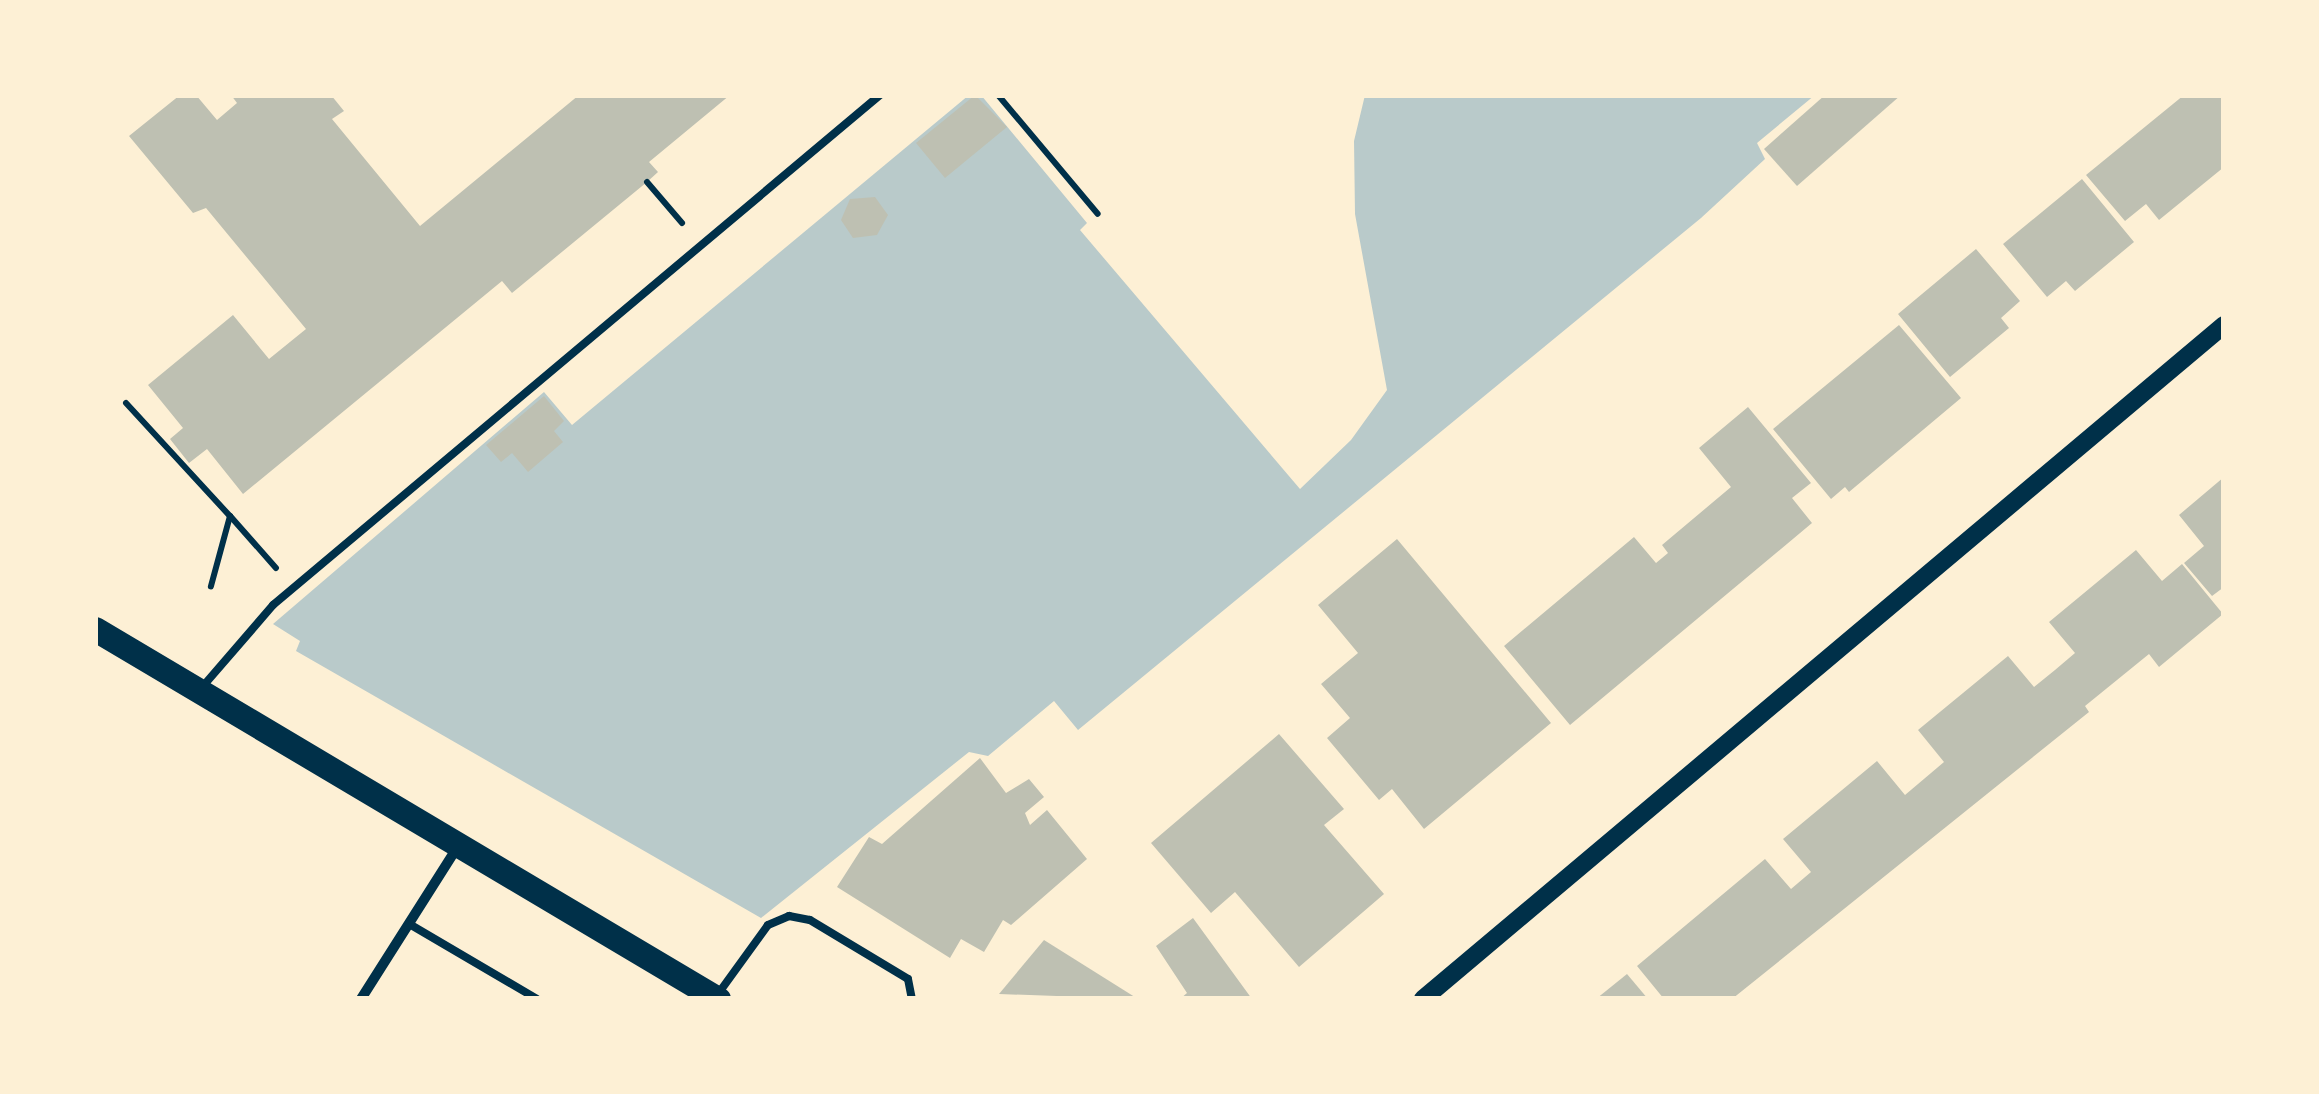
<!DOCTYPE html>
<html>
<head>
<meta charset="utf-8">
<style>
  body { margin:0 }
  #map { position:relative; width:2319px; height:1094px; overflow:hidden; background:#fdf0d5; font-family:"Fira Sans Condensed",sans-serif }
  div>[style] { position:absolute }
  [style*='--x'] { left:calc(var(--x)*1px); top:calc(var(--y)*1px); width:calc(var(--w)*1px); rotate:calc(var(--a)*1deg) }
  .green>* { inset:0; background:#b9caca }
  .building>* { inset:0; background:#bec0b2 }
  .path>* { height:6px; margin:-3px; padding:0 3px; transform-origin:3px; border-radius:3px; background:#003049 }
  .service>* { height:8px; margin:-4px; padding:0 4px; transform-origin:4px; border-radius:4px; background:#003049 }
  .minor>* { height:10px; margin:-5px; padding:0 5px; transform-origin:5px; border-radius:5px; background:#003049 }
  .tertiary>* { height:18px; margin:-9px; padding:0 9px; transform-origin:9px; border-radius:9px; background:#003049 }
  .primary>* { height:25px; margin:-12.5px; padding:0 12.5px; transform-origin:12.5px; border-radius:12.5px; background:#003049 }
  span { translate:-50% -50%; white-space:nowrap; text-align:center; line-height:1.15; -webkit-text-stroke:8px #fdf0d5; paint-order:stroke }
  .frame { position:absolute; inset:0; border:98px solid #fdf0d5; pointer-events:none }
</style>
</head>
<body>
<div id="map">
  <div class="green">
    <i style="clip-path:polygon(969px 95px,981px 95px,1087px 223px,1080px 230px,1300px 489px,1351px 440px,1387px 390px,1355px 214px,1354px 141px,1365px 95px,1815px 95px,1757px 143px,1765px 159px,1701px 218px,1078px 730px,1054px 701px,988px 756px,969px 752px,761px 918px,296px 651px,300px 641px,273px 624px,544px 392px,572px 425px)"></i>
  </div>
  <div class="building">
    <i style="clip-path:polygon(180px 95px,196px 95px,217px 120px,237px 103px,231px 95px,331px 95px,344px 111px,332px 119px,420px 226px,579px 95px,730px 95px,649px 162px,658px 172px,647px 182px,512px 293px,502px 281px,243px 494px,207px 449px,189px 463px,170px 439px,183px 428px,148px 385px,233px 315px,269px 359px,306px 329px,206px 208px,193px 213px,129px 136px)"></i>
    <i style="clip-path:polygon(975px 95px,1007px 127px,945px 178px,916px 143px)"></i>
    <i style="clip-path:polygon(1825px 95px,1901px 95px,1797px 186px,1764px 149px)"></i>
    <i style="clip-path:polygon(2184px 95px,2224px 95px,2224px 167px,2159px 220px,2146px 204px,2125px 221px,2086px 175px)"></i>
    <i style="clip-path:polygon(2082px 179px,2134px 242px,2075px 291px,2066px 281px,2047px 297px,2003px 244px)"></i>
    <i style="clip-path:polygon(875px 197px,888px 215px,877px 235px,853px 238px,841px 220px,850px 199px)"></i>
    <i style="clip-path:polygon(1976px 249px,2020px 301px,2001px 318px,2009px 328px,1950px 377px,1898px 314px)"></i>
    <i style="clip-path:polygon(1899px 325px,1961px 398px,1849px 492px,1845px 487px,1831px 499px,1773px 429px)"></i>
    <i style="clip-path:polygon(544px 396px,564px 421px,554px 431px,563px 442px,528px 472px,512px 453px,501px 462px,486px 445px)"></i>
    <i style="clip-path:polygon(1748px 407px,1811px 483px,1792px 498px,1812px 523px,1570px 725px,1504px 646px,1634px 537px,1656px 563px,1668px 553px,1662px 545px,1731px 487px,1699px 448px)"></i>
    <i style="clip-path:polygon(2224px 477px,2224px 587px,2212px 596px,2184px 563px,2204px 546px,2179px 515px)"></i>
    <i style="clip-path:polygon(1397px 539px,1551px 723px,1424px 829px,1392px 789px,1379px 800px,1327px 738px,1350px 718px,1321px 684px,1358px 653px,1318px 605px)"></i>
    <i style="clip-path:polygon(2136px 550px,2162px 581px,2182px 564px,2223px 614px,2159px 667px,2149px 654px,2085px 706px,2089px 712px,1732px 999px,1664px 999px,1637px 966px,1765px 859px,1791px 889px,1811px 872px,1783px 839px,1877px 761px,1905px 795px,1944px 762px,1918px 730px,2008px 656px,2034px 687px,2055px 670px,2075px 653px,2049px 622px)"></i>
    <i style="clip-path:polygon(1279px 734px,1344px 809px,1324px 825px,1384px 894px,1299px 967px,1235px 892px,1211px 913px,1151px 843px)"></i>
    <i style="clip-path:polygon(980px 758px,1006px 793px,1029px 779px,1044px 797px,1025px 813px,1030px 825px,1047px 810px,1087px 859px,1011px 925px,1003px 920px,984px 952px,961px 939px,950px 958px,837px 887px,869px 837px,882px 844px)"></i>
    <i style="clip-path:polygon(1193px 918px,1252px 999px,1180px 999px,1187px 993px,1156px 946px)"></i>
    <i style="clip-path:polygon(1044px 940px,1138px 999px,999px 994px)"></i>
    <i style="clip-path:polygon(1627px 974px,1648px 999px,1596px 999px)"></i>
  </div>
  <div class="path">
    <i style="--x:998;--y:95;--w:155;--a:50"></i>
    <i style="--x:647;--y:182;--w:54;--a:49.5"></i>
    <i style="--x:126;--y:403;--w:154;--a:47.4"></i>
    <i style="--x:230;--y:516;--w:73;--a:105.2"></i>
    <i style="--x:231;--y:517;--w:68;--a:48.6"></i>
  </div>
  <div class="service">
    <i style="--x:204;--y:685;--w:106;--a:-49.2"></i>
    <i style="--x:273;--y:605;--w:793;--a:-40.04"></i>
    <i style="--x:411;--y:925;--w:146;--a:30.4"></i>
    <i style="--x:718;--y:994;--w:85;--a:-54.1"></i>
    <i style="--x:768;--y:925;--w:23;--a:-23"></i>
    <i style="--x:789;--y:916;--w:21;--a:11"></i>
    <i style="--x:810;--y:920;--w:114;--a:31"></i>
    <i style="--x:908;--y:979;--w:20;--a:79"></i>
  </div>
  <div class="minor">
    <i style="--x:361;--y:999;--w:179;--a:-57.6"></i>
  </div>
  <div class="tertiary">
    <i style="--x:1423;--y:999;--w:1047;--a:-40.08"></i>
  </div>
  <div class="primary">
    <i style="--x:95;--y:629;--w:725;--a:30.71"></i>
  </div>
  <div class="frame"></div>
</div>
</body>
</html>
